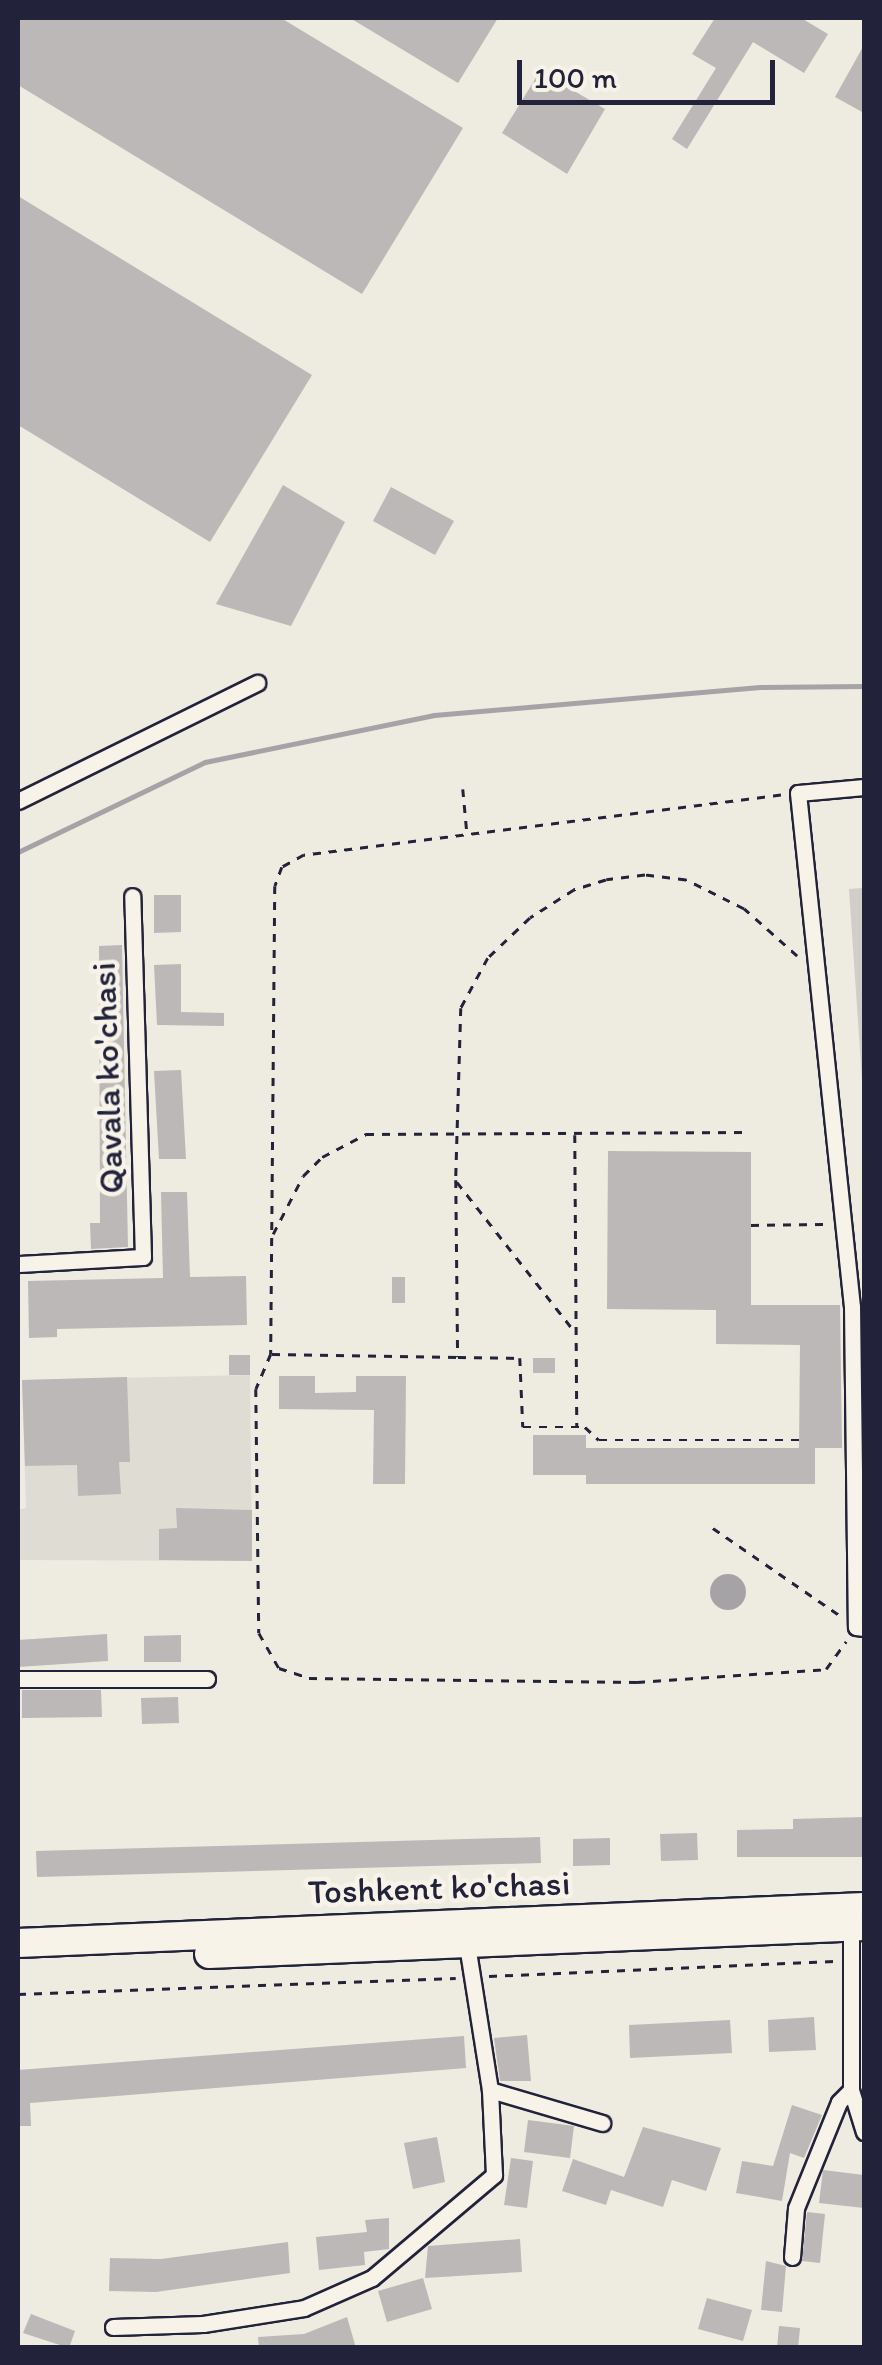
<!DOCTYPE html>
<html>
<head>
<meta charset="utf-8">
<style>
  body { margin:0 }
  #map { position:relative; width:882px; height:2365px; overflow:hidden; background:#eeebe1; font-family:Itim,sans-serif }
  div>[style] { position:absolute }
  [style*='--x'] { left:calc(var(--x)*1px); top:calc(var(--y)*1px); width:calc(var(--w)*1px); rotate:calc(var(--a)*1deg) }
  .built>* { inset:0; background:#dfdcd4 }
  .green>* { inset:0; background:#d1cdc9 }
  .water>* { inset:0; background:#a6a3a6 }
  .round { border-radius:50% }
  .stream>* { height:5px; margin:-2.5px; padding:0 2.5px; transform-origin:2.5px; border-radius:2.5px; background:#a6a3a6 }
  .building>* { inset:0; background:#bbb8b7 }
  .path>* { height:2.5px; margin-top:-1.25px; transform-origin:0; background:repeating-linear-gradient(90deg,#22223b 0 8px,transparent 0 16px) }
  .roads { filter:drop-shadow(2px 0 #22223b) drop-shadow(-2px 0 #22223b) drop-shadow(0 2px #22223b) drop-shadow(0 -2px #22223b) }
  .street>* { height:15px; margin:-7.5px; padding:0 7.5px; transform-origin:7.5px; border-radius:7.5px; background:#f7f3e8 }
  .highway>* { height:28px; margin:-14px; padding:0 14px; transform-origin:14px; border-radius:14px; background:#f7f3e8 }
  span { translate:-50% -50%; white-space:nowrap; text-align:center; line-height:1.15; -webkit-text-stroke:9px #f7f3e8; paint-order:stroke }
  .street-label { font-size:35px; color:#22223b }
  .frame { position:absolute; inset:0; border:20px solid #22223b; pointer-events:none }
  .scale { position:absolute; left:517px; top:60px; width:258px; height:45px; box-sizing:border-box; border:5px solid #22223b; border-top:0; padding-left:12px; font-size:30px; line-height:35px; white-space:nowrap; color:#22223b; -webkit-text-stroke:8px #f7f3e8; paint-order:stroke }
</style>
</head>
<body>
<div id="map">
  <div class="built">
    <i style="clip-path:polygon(250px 1375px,252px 1561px,18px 1560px,18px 1510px,26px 1508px,22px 1380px)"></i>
  </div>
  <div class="green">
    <i style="clip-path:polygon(864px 888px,864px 1109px,849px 889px)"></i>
  </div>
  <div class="water">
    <i class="round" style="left:710px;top:1574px;width:36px;height:36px"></i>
  </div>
  <div class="stream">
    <i style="--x:18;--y:852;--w:208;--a:-25.7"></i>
    <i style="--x:205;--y:762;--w:234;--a:-11.6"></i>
    <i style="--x:434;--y:715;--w:327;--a:-4.9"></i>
    <i style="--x:760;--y:687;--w:104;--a:-0.6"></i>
  </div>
  <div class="building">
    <i style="clip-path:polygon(18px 18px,281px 18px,463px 128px,362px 294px,18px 85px)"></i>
    <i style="clip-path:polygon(350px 18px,498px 18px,458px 83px)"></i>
    <i style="clip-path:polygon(715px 18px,801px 18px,828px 34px,804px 73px,753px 42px,687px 149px,672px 139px,716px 68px,692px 54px)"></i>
    <i style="clip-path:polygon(864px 45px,864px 113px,835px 97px)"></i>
    <i style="clip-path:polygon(540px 71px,605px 109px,567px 174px,502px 133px)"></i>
    <i style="clip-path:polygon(18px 196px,312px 375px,210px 542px,18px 425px)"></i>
    <i style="clip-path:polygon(283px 485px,345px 522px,291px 626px,216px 604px)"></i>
    <i style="clip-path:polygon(391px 487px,454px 521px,435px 555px,373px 521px)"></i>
    <i style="clip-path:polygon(154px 895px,181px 895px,181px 932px,154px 933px)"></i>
    <i style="clip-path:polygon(122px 945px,128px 1247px,91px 1249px,90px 1223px,100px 1223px,99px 946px)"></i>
    <i style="clip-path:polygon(181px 964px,181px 1012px,224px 1013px,224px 1026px,157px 1025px,154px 965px)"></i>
    <i style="clip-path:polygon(181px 1070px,186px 1159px,159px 1159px,154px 1071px)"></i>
    <i style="clip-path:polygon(608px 1151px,751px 1152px,751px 1305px,840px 1305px,842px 1448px,815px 1448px,815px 1484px,586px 1484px,586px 1475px,533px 1475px,533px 1435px,586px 1435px,586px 1448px,799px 1448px,800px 1345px,716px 1344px,716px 1310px,607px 1309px)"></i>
    <i style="clip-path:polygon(161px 1192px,187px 1192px,190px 1277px,246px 1276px,247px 1325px,57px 1329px,57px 1337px,29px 1338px,28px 1281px,163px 1278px)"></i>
    <i style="clip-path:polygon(392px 1277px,405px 1277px,405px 1303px,392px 1303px)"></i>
    <i style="clip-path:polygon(229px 1355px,250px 1355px,250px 1375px,229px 1375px)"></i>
    <i style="clip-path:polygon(533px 1358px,555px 1358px,555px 1373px,533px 1373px)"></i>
    <i style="clip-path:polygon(279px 1376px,315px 1376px,315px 1393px,356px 1392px,356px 1376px,406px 1376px,405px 1484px,373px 1484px,374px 1410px,279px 1409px)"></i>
    <i style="clip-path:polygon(127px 1377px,130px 1462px,119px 1462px,121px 1494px,78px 1496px,77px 1465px,25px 1466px,22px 1380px)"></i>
    <i style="clip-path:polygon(176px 1508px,252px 1510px,252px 1561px,159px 1560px,159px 1529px,177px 1528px)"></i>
    <i style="clip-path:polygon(107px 1634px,108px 1661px,18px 1667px,18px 1640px)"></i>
    <i style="clip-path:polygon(181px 1635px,181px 1662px,144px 1662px,144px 1636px)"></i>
    <i style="clip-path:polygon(22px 1690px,101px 1690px,102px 1717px,22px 1718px)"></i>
    <i style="clip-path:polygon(178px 1697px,179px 1723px,142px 1724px,141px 1698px)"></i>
    <i style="clip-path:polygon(864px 1817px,864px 1857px,737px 1857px,737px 1830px,793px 1829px,793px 1819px)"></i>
    <i style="clip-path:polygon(697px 1833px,698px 1860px,661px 1861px,660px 1834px)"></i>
    <i style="clip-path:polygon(540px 1837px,541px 1863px,37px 1877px,36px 1851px)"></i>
    <i style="clip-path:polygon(610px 1838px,610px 1865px,573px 1866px,573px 1839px)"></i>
    <i style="clip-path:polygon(814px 2017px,816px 2050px,769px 2052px,768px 2020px)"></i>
    <i style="clip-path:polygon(730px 2020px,732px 2053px,630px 2058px,629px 2025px)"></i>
    <i style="clip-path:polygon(527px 2035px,531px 2081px,500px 2081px,494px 2038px)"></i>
    <i style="clip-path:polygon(464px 2036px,466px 2068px,30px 2103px,31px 2126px,18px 2126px,18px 2070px)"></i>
    <i style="clip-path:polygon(792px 2105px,822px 2115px,804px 2158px,790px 2153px,782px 2201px,736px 2193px,742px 2161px,773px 2166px)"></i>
    <i style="clip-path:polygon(528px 2120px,574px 2126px,570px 2158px,524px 2152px)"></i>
    <i style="clip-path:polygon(643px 2127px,721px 2148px,706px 2191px,672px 2180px,663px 2207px,611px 2190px,606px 2205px,562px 2191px,573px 2159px,624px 2177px)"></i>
    <i style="clip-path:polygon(437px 2137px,445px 2182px,413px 2189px,404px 2143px)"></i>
    <i style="clip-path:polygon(511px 2158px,533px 2161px,527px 2208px,504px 2205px)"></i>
    <i style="clip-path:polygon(823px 2170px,864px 2175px,864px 2208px,819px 2203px)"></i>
    <i style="clip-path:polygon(807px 2212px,825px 2214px,820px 2263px,802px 2261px)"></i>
    <i style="clip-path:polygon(389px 2218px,389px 2249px,364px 2252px,365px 2265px,319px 2270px,316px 2237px,367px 2232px,365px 2220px)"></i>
    <i style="clip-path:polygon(520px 2239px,522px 2272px,425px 2278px,428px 2246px)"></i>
    <i style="clip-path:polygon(288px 2242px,290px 2273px,156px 2292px,109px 2291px,110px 2258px,161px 2259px)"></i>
    <i style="clip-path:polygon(766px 2261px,786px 2266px,782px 2312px,761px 2310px)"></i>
    <i style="clip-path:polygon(423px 2278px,432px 2309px,387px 2322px,378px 2291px)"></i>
    <i style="clip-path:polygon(707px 2298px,752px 2310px,743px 2341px,698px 2329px)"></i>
    <i style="clip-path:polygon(31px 2314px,75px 2331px,69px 2348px,23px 2333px)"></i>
    <i style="clip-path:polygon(347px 2317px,356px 2348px,259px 2348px,258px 2337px,304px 2334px)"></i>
    <i style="clip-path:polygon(779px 2326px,800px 2328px,798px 2348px,777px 2348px)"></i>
  </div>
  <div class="path">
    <i style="--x:463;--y:789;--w:43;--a:84.7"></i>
    <i style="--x:781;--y:795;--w:481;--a:172.8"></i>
    <i style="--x:304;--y:855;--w:25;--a:151"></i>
    <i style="--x:282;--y:867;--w:20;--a:110"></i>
    <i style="--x:275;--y:886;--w:468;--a:90.5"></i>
    <i style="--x:271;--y:1354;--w:38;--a:113"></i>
    <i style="--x:256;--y:1389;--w:244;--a:89.3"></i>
    <i style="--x:259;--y:1633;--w:40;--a:60.3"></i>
    <i style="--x:279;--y:1668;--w:32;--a:18"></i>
    <i style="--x:309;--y:1678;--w:328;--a:0.7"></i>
    <i style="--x:637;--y:1682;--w:189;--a:-3.9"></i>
    <i style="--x:826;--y:1669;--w:34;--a:-54"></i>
    <i style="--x:797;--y:956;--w:71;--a:-138.4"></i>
    <i style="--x:744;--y:909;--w:65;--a:-153.4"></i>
    <i style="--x:686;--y:880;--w:41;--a:-173"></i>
    <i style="--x:645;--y:875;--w:39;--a:173"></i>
    <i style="--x:606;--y:880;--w:34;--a:163"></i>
    <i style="--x:574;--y:890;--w:52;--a:147.5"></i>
    <i style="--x:530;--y:918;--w:58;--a:136.4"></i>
    <i style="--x:488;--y:958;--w:57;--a:118.4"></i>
    <i style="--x:461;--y:1008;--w:172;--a:91.7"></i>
    <i style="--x:456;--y:1180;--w:177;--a:89.4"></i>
    <i style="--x:458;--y:1357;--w:62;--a:0.9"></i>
    <i style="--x:520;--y:1358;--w:69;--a:87.5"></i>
    <i style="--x:523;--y:1427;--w:62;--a:0"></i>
    <i style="--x:585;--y:1427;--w:19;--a:43"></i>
    <i style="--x:599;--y:1440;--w:200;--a:0"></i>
    <i style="--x:575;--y:1135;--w:292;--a:89.6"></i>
    <i style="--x:457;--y:1182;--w:192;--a:51.8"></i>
    <i style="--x:751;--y:1225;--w:73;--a:-0.8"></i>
    <i style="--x:273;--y:1234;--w:65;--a:-62.7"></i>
    <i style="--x:303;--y:1176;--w:27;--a:-45"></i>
    <i style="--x:322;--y:1157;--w:50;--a:-27.6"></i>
    <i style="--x:366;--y:1134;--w:381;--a:-0.3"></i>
    <i style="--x:272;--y:1354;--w:186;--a:0.9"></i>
    <i style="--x:713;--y:1528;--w:153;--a:34.6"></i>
    <i style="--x:489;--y:1976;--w:346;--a:-2.5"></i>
    <i style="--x:18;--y:1994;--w:438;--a:-2.1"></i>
  </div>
  <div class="roads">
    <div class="street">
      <i style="--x:864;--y:787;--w:66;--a:174.8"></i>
      <i style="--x:798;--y:793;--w:517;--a:84"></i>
      <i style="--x:852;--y:1307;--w:320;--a:89.3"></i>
      <i style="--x:856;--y:1627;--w:8;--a:7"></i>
      <i style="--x:18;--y:801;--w:267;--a:-26.3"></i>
      <i style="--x:18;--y:1264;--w:125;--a:-3.2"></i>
      <i style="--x:143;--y:1257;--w:361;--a:-91.7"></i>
      <i style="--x:18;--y:1679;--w:189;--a:0"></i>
      <i style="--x:851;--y:1927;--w:163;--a:90"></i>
      <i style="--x:851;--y:2090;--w:44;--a:72.8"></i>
      <i style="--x:490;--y:2090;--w:117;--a:16.4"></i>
      <i style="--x:792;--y:2257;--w:49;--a:-85.3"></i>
      <i style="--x:796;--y:2208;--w:114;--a:-67.9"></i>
      <i style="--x:839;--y:2102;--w:17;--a:-45"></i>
      <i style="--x:113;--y:2327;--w:90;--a:-1.9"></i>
      <i style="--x:203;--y:2324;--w:102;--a:-9"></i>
      <i style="--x:304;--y:2308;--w:74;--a:-23.8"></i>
      <i style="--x:372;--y:2278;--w:160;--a:-40.2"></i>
      <i style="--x:494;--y:2175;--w:85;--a:-92.7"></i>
      <i style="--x:490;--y:2090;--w:148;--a:-99"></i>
    </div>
    <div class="highway">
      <i style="--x:18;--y:1943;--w:847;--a:-2.44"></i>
      <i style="--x:209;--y:1954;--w:656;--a:-2.45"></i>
    </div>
  </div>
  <div class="street-label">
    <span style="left:107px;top:1078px;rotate:-92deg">Qavala ko'chasi</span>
    <span style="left:439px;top:1887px;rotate:-2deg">Toshkent ko'chasi</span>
  </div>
  <div class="frame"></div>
  <div class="scale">100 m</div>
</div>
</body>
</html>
